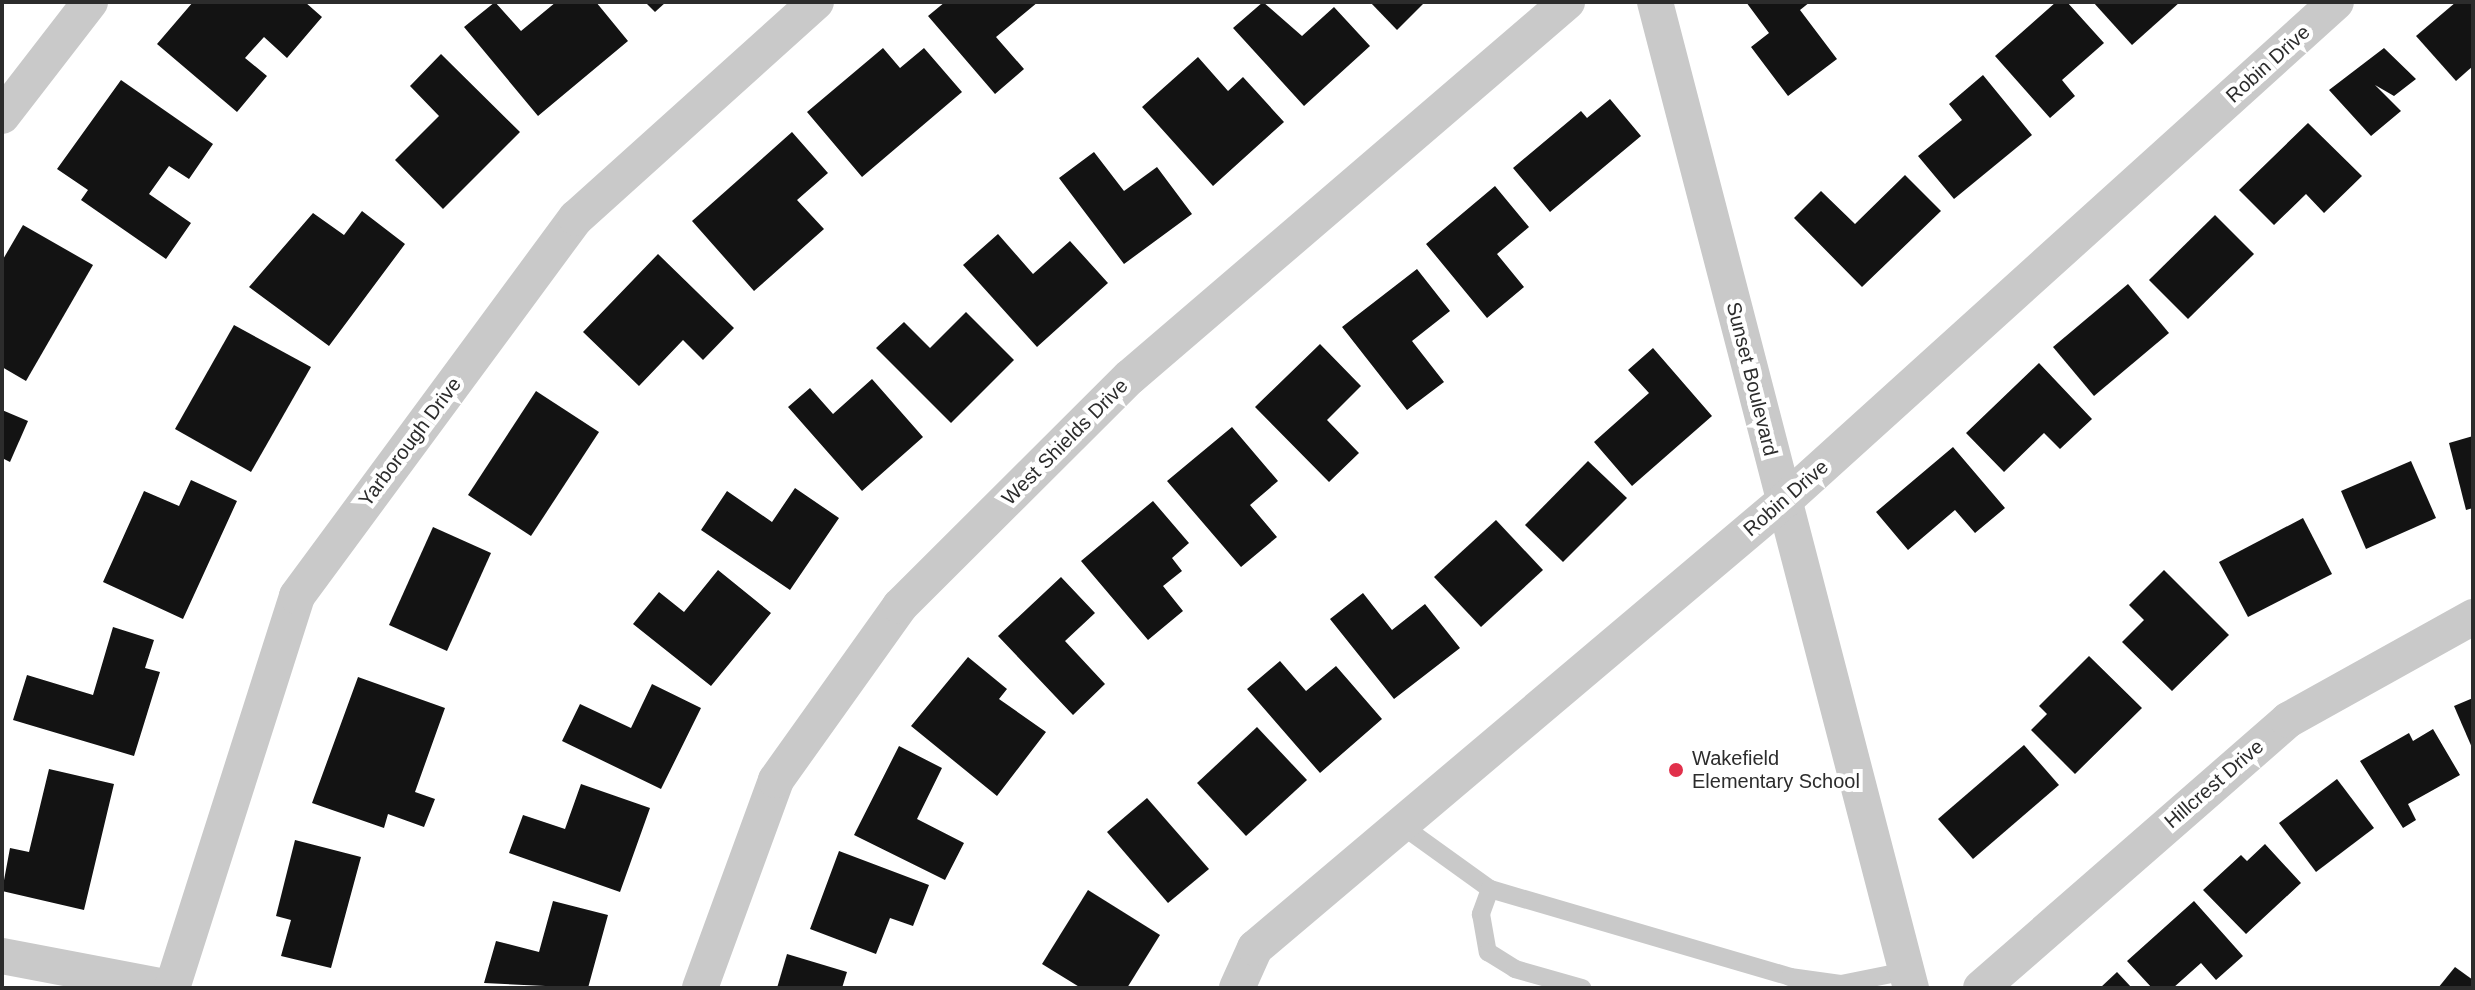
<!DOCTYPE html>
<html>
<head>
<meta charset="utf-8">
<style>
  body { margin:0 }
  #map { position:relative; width:2475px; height:990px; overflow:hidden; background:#fff; font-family:Arial,sans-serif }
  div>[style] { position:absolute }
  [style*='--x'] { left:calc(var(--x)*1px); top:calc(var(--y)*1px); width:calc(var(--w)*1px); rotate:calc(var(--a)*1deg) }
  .building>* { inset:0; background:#131313 }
  .lane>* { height:18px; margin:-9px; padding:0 9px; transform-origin:9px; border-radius:9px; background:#c9c9c9 }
  .street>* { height:36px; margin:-18px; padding:0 18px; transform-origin:18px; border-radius:18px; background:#c9c9c9 }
  .dots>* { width:22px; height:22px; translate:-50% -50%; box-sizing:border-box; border:4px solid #fff; border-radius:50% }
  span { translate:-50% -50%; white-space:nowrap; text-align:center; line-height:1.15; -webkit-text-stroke:8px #fff; paint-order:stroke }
  .street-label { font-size:20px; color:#2c2c2c }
  .poi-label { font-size:20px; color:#2c2c2c }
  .left { translate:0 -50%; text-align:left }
  .frame { position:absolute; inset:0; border:4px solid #2c2c2c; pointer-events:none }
</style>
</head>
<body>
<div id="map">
  <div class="building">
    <i style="clip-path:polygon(193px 2px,305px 2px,322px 17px,287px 58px,264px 37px,245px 58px,267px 76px,237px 112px,157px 44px)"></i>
    <i style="clip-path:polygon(495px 2px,521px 31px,556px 2px,596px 2px,628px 41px,538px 116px,464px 27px)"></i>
    <i style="clip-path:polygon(645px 2px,666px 2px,655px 12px)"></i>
    <i style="clip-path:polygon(945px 2px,1038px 2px,996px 37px,1024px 69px,995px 94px,928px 16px)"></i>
    <i style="clip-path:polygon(1263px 2px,1302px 36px,1334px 7px,1370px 46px,1304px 106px,1233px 28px)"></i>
    <i style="clip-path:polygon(1370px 2px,1425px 2px,1397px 30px)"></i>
    <i style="clip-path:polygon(1746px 2px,1810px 2px,1800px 10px,1837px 59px,1788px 96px,1751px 47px,1769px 33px)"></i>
    <i style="clip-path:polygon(2056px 2px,2067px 2px,2104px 43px,2062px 80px,2075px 96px,2050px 118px,1995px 56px)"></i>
    <i style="clip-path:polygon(2093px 2px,2180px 2px,2132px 45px)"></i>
    <i style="clip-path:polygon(2456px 2px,2473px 2px,2473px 66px,2456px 81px,2416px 36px)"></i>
    <i style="clip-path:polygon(883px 48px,900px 68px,924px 48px,962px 92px,862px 177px,807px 112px)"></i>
    <i style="clip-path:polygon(2384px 48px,2416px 79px,2394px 96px,2375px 85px,2401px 111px,2371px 136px,2329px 90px)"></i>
    <i style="clip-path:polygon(441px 54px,520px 132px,443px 209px,395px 160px,439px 116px,410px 86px)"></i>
    <i style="clip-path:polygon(1198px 57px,1228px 91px,1243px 77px,1284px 122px,1213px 186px,1142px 107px)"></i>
    <i style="clip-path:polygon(1983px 75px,2032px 135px,1954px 199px,1918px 156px,1962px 120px,1949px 104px)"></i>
    <i style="clip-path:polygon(121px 80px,213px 144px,189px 179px,169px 166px,149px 194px,191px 223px,166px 259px,81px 200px,88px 190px,57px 169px)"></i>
    <i style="clip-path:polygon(1610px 99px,1641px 136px,1550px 212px,1513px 168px,1581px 111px,1587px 118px)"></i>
    <i style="clip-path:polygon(2308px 123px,2362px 176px,2324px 213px,2306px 194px,2274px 225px,2239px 190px)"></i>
    <i style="clip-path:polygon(792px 132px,828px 173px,797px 200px,824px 229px,754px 291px,692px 221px)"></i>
    <i style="clip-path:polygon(1094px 152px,1124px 191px,1157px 167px,1192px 214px,1124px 264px,1059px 178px)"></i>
    <i style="clip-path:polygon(1905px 175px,1941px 211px,1862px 287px,1794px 218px,1821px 191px,1855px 224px)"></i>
    <i style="clip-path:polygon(1495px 186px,1529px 227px,1497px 254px,1524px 287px,1487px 318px,1426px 244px)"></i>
    <i style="clip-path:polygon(362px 211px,405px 244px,329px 346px,249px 287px,313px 213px,344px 235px)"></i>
    <i style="clip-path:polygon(2215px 215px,2254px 254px,2188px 319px,2149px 280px)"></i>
    <i style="clip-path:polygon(23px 225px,93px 265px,26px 381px,2px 367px,2px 261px)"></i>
    <i style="clip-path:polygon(998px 234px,1033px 274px,1070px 241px,1108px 283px,1037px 347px,963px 265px)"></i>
    <i style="clip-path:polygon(658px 254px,734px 328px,703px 360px,683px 340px,639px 386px,583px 332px)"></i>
    <i style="clip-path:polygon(1417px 269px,1450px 311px,1412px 341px,1444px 382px,1407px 410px,1342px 327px)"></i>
    <i style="clip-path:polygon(2128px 284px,2169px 333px,2094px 396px,2053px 347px)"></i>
    <i style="clip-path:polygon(966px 312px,1014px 360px,951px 423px,876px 348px,904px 322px,930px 348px)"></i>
    <i style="clip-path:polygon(234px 325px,311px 367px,251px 472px,175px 429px)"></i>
    <i style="clip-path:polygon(1320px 344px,1361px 386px,1327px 420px,1359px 453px,1329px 482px,1255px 407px)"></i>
    <i style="clip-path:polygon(1653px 348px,1712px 416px,1632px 486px,1594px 442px,1649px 393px,1628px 370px)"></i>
    <i style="clip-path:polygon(2039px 363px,2092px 419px,2060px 449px,2044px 433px,2004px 472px,1966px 433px)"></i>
    <i style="clip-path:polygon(872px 379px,923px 437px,862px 491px,788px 407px,810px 388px,833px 414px)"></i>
    <i style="clip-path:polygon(536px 391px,599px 432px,531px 536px,468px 495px)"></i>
    <i style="clip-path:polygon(2px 410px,28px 421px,10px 462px,2px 458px)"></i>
    <i style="clip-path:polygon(1232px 427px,1278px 481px,1250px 505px,1277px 537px,1241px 567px,1167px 481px)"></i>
    <i style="clip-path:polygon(2473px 436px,2473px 508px,2466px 510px,2449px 443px)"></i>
    <i style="clip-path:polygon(1953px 447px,2005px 508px,1975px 533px,1955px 510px,1908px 550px,1876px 512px)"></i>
    <i style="clip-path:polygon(1588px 461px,1627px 498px,1563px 562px,1525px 525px)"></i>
    <i style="clip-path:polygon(2411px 461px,2436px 518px,2366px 549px,2341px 491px)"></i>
    <i style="clip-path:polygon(191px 480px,237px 501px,183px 619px,103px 582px,144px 491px,179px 506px)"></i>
    <i style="clip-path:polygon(795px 488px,839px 518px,790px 590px,701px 530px,727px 491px,772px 522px)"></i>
    <i style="clip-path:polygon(1153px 501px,1189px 543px,1172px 558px,1182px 571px,1163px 586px,1183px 611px,1148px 640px,1081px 561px)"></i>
    <i style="clip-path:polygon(2303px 518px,2332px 574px,2248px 617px,2219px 562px)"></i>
    <i style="clip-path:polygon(1496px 520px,1543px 570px,1481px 627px,1434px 577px)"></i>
    <i style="clip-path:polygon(433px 527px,491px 553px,447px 651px,389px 625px)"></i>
    <i style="clip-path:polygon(718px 570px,771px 613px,711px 686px,633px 624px,659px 592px,684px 612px)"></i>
    <i style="clip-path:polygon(2164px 570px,2229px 635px,2172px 691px,2122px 642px,2144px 620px,2129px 605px)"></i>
    <i style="clip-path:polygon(1061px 577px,1095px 613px,1065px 641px,1105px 684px,1073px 715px,998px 636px)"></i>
    <i style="clip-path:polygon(1363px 593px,1392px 630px,1425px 604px,1460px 648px,1394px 699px,1330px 619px)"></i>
    <i style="clip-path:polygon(113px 627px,154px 640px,145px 668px,160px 672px,134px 756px,13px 720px,27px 675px,93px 695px)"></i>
    <i style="clip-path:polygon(2089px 656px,2142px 708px,2075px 774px,2031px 730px,2047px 714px,2039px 706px)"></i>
    <i style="clip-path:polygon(968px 657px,1007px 689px,999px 699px,1046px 732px,997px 796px,911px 726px)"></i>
    <i style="clip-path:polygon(1280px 661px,1306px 691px,1336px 666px,1382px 719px,1320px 773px,1247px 689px)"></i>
    <i style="clip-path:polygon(358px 677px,445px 708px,415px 792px,435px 799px,424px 827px,388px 814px,384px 828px,312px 803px)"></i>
    <i style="clip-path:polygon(652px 684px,701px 708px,661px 789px,562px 741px,580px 704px,631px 728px)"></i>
    <i style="clip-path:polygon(2473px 698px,2473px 750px,2454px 706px)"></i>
    <i style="clip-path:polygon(1257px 727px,1307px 780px,1246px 836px,1197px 783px)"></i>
    <i style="clip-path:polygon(2433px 729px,2460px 775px,2408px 804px,2416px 820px,2403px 828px,2360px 761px,2409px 733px,2413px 741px)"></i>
    <i style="clip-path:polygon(2024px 745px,2059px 785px,1973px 859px,1938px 819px)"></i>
    <i style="clip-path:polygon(899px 746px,942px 768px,917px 819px,964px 843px,945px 880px,854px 835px)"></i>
    <i style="clip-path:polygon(49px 769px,114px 784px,84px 910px,2px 891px,10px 848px,29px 852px)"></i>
    <i style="clip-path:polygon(2337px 779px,2374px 828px,2316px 872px,2279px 823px)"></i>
    <i style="clip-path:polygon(581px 784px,650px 808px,620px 892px,509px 853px,523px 815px,565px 829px)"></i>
    <i style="clip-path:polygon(1147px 798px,1209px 869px,1168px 903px,1107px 832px)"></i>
    <i style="clip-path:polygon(295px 840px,361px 857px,331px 968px,281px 956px,291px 920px,276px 916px)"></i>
    <i style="clip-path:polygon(2265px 844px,2301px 883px,2246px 934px,2203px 890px,2241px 855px,2247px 861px)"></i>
    <i style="clip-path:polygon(839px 851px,929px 885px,913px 926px,890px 918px,876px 954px,810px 929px)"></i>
    <i style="clip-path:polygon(1088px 890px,1160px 935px,1127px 988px,1081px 988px,1042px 964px)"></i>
    <i style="clip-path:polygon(553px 901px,608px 915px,588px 988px,484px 983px,496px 941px,539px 952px)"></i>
    <i style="clip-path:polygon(2194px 901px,2243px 956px,2216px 980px,2201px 963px,2173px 988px,2152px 988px,2127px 961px)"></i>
    <i style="clip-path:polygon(787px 954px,847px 972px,842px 988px,777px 988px)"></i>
    <i style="clip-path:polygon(2455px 967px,2473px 980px,2473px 988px,2438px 988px)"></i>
    <i style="clip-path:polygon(2117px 972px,2132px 988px,2100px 988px)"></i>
  </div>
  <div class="lane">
    <i style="--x:1401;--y:825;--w:110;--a:35.7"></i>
    <i style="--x:1490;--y:889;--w:313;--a:16.3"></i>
    <i style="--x:1790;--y:977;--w:51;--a:7.8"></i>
    <i style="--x:1841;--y:984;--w:66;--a:-11.3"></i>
    <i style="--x:1490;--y:889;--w:27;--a:110"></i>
    <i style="--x:1481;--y:914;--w:39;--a:80"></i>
    <i style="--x:1488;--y:952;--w:32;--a:32"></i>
    <i style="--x:1515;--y:969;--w:70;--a:15.8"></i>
  </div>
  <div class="street">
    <i style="--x:1655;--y:2;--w:1019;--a:75.45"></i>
    <i style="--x:2;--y:116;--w:144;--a:-52.3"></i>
    <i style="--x:2;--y:956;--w:171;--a:10.8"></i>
    <i style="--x:172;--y:988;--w:411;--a:-72.3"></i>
    <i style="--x:297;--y:596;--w:470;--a:-53.6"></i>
    <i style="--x:576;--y:218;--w:323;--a:-42"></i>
    <i style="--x:700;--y:988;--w:221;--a:-69.9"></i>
    <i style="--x:776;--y:780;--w:214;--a:-54.5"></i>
    <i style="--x:900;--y:606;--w:325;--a:-44.9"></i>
    <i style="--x:1130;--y:377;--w:576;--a:-40.63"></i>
    <i style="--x:1237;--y:988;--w:44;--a:-65.8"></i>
    <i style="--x:1255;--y:948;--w:693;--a:-40.2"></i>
    <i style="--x:1784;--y:501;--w:744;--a:-42.11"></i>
    <i style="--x:1981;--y:988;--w:408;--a:-41.1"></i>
    <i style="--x:2288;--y:720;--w:212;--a:-29.1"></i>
  </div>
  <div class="dots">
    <i style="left:1676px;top:770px;background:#e1304b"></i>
  </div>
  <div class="street-label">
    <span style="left:2268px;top:64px;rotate:-42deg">Robin Drive</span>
    <span style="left:1752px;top:379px;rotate:76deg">Sunset Boulevard</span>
    <span style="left:410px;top:442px;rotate:-53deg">Yarborough Drive</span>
    <span style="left:1065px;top:442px;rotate:-45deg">West Shields Drive</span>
    <span style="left:1786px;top:498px;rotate:-41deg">Robin Drive</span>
    <span style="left:2214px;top:784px;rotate:-41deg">Hillcrest Drive</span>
  </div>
  <div class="poi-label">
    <span class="left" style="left:1692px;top:770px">Wakefield<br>Elementary School</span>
  </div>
  <div class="frame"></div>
</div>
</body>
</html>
